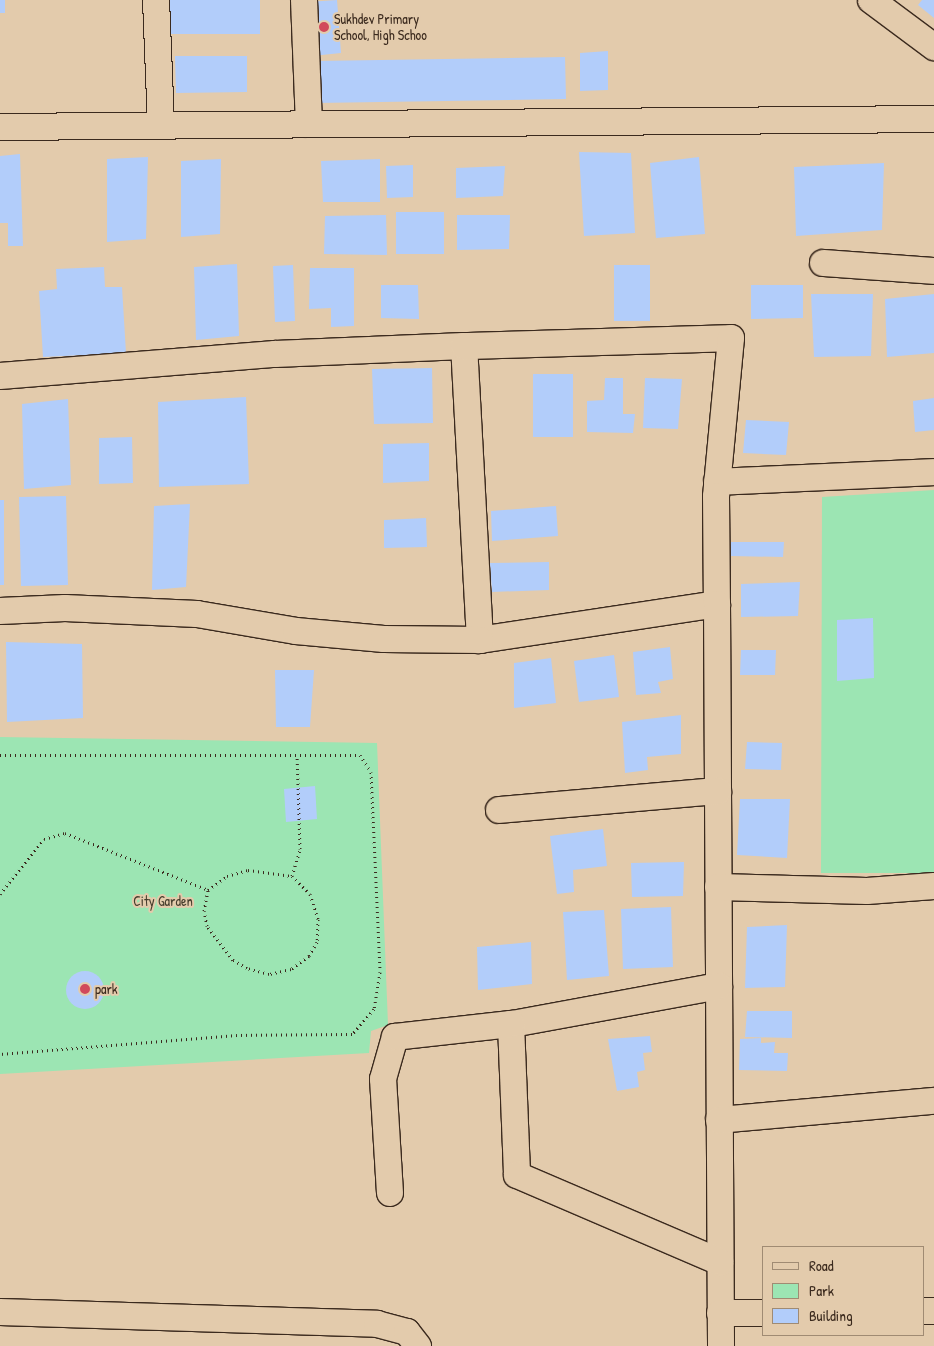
<!DOCTYPE html>
<html>
<head>
<meta charset="utf-8">
<style>
  body { margin:0 }
  #map { position:relative; width:934px; height:1346px; overflow:hidden; background:#e3cbac; font-family:"Patrick Hand",sans-serif }
  div>[style] { position:absolute }
  [style*='--x'] { left:calc(var(--x)*1px); top:calc(var(--y)*1px); width:calc(var(--w)*1px); rotate:calc(var(--a)*1deg) }
  .green>* { inset:0; background:#9ce5b3 }
  .building>* { inset:0; background:#b2cdfa }
  .round { border-radius:50% }
  .path>* { height:3px; margin-top:-1.5px; transform-origin:0; background:repeating-linear-gradient(90deg,#3b2a1e 0 1px,transparent 0 5px) }
  .roads { filter:drop-shadow(1px 0 #3b2a1e) drop-shadow(-1px 0 #3b2a1e) drop-shadow(0 1px #3b2a1e) drop-shadow(0 -1px #3b2a1e) }
  .street>* { height:26px; margin:-13px; padding:0 13px; transform-origin:13px; border-radius:13px; background:#e3cbac }
  .dots>* { width:14px; height:14px; translate:-50% -50%; box-sizing:border-box; border:2px solid #e3cbac; border-radius:50% }
  span { translate:-50% -50%; white-space:nowrap; text-align:center; line-height:1.15; -webkit-text-stroke:4px #e3cbac; paint-order:stroke }
  .poi-label { font-size:14px; color:#3b2a1e }
  .left { translate:0 -50%; text-align:left }
  .park-label { font-size:14px; color:#453d2d }
  .legend { position:absolute; left:762px; top:1246px; width:162px; height:90px; box-sizing:border-box; background:#e3cbac; border:1px solid #a08b73; margin:0; padding:6px 9px; list-style:none; font-size:15px; color:#3b2a1e }
  .legend li { display:flex; align-items:center; gap:10px; height:25px }
  .legend b { width:25px; border:1px solid #a08b73 }
</style>
</head>
<body>
<div id="map">
  <div class="green">
    <i style="clip-path:polygon(934px 490px,934px 873px,821px 873px,822px 497px)"></i>
    <i style="clip-path:polygon(0 737px,377px 743px,388px 1025px,371px 1031px,369px 1053px,0 1074px)"></i>
  </div>
  <div class="building">
    <i style="clip-path:polygon(0 0,5px 0,5px 13px,0 13px)"></i>
    <i style="clip-path:polygon(165px 0,260px 0,260px 34px,166px 34px)"></i>
    <i style="clip-path:polygon(337px 0,341px 53px,312px 56px,307px 2px)"></i>
    <i style="clip-path:polygon(922px 0,934px 0,934px 18px,918px 5px)"></i>
    <i style="clip-path:polygon(608px 51px,608px 90px,580px 91px,580px 53px)"></i>
    <i style="clip-path:polygon(175px 56px,247px 56px,247px 92px,176px 93px)"></i>
    <i style="clip-path:polygon(565px 57px,566px 99px,316px 103px,315px 61px)"></i>
    <i style="clip-path:polygon(579px 152px,631px 153px,635px 233px,584px 236px)"></i>
    <i style="clip-path:polygon(20px 154px,23px 246px,8px 246px,8px 223px,0 223px,0 156px)"></i>
    <i style="clip-path:polygon(148px 157px,146px 239px,107px 242px,107px 159px)"></i>
    <i style="clip-path:polygon(699px 157px,705px 234px,656px 238px,650px 163px)"></i>
    <i style="clip-path:polygon(221px 159px,220px 234px,181px 237px,181px 161px)"></i>
    <i style="clip-path:polygon(380px 159px,380px 202px,323px 202px,321px 161px)"></i>
    <i style="clip-path:polygon(884px 163px,882px 230px,796px 236px,794px 167px)"></i>
    <i style="clip-path:polygon(413px 165px,413px 197px,387px 198px,386px 166px)"></i>
    <i style="clip-path:polygon(505px 166px,503px 196px,456px 198px,456px 168px)"></i>
    <i style="clip-path:polygon(396px 212px,444px 212px,444px 254px,396px 254px)"></i>
    <i style="clip-path:polygon(386px 215px,387px 255px,324px 254px,325px 216px)"></i>
    <i style="clip-path:polygon(457px 215px,510px 215px,509px 249px,457px 250px)"></i>
    <i style="clip-path:polygon(237px 264px,239px 336px,196px 340px,194px 267px)"></i>
    <i style="clip-path:polygon(293px 265px,295px 321px,275px 322px,273px 266px)"></i>
    <i style="clip-path:polygon(614px 265px,650px 265px,650px 321px,614px 321px)"></i>
    <i style="clip-path:polygon(104px 267px,105px 287px,122px 287px,126px 353px,43px 357px,39px 291px,57px 289px,56px 269px)"></i>
    <i style="clip-path:polygon(310px 268px,354px 268px,354px 326px,331px 327px,331px 308px,309px 309px)"></i>
    <i style="clip-path:polygon(381px 285px,418px 285px,419px 319px,381px 318px)"></i>
    <i style="clip-path:polygon(751px 285px,803px 285px,803px 318px,751px 319px)"></i>
    <i style="clip-path:polygon(811px 294px,873px 294px,871px 356px,814px 357px)"></i>
    <i style="clip-path:polygon(934px 294px,934px 353px,887px 357px,885px 299px)"></i>
    <i style="clip-path:polygon(432px 368px,433px 423px,374px 424px,372px 369px)"></i>
    <i style="clip-path:polygon(533px 374px,573px 374px,573px 437px,533px 437px)"></i>
    <i style="clip-path:polygon(605px 378px,623px 378px,623px 414px,635px 414px,633px 433px,587px 432px,587px 401px,604px 400px)"></i>
    <i style="clip-path:polygon(645px 378px,682px 379px,678px 429px,643px 428px)"></i>
    <i style="clip-path:polygon(246px 397px,249px 484px,159px 487px,158px 402px)"></i>
    <i style="clip-path:polygon(934px 398px,934px 430px,915px 432px,913px 401px)"></i>
    <i style="clip-path:polygon(68px 399px,71px 485px,24px 489px,22px 404px)"></i>
    <i style="clip-path:polygon(746px 420px,789px 422px,786px 455px,743px 453px)"></i>
    <i style="clip-path:polygon(132px 437px,133px 483px,99px 484px,99px 438px)"></i>
    <i style="clip-path:polygon(429px 443px,429px 481px,383px 483px,383px 444px)"></i>
    <i style="clip-path:polygon(66px 496px,68px 585px,21px 586px,19px 497px)"></i>
    <i style="clip-path:polygon(0 500px,4px 500px,4px 585px,0 585px)"></i>
    <i style="clip-path:polygon(190px 504px,186px 587px,152px 590px,154px 506px)"></i>
    <i style="clip-path:polygon(556px 506px,558px 536px,492px 541px,491px 511px)"></i>
    <i style="clip-path:polygon(426px 518px,427px 547px,384px 548px,384px 520px)"></i>
    <i style="clip-path:polygon(731px 542px,784px 542px,783px 557px,731px 556px)"></i>
    <i style="clip-path:polygon(549px 562px,549px 590px,492px 592px,490px 563px)"></i>
    <i style="clip-path:polygon(800px 582px,798px 616px,741px 617px,741px 584px)"></i>
    <i style="clip-path:polygon(873px 618px,874px 678px,837px 681px,837px 620px)"></i>
    <i style="clip-path:polygon(6px 642px,82px 644px,83px 718px,7px 722px)"></i>
    <i style="clip-path:polygon(670px 647px,673px 679px,658px 682px,661px 693px,636px 695px,633px 652px)"></i>
    <i style="clip-path:polygon(741px 650px,776px 650px,775px 675px,740px 675px)"></i>
    <i style="clip-path:polygon(614px 655px,619px 697px,579px 702px,574px 661px)"></i>
    <i style="clip-path:polygon(551px 658px,556px 703px,514px 708px,514px 663px)"></i>
    <i style="clip-path:polygon(275px 670px,314px 670px,310px 727px,276px 727px)"></i>
    <i style="clip-path:polygon(681px 715px,681px 754px,647px 757px,648px 770px,625px 773px,622px 722px)"></i>
    <i style="clip-path:polygon(747px 742px,782px 743px,781px 770px,745px 769px)"></i>
    <i style="clip-path:polygon(315px 786px,317px 819px,286px 822px,284px 789px)"></i>
    <i style="clip-path:polygon(740px 799px,790px 799px,787px 858px,737px 855px)"></i>
    <i style="clip-path:polygon(603px 829px,607px 866px,573px 870px,574px 892px,557px 894px,550px 836px)"></i>
    <i style="clip-path:polygon(684px 862px,683px 896px,632px 897px,631px 863px)"></i>
    <i style="clip-path:polygon(671px 907px,673px 967px,623px 969px,621px 909px)"></i>
    <i style="clip-path:polygon(604px 910px,609px 976px,567px 980px,563px 912px)"></i>
    <i style="clip-path:polygon(787px 925px,785px 987px,745px 988px,747px 927px)"></i>
    <i style="clip-path:polygon(531px 942px,532px 984px,478px 990px,477px 947px)"></i>
    <i class="round" style="left:66px;top:971px;width:38px;height:38px"></i>
    <i style="clip-path:polygon(747px 1011px,792px 1011px,792px 1038px,745px 1037px)"></i>
    <i style="clip-path:polygon(650px 1036px,652px 1052px,643px 1053px,645px 1070px,637px 1072px,639px 1087px,617px 1091px,608px 1039px)"></i>
    <i style="clip-path:polygon(761px 1038px,761px 1043px,775px 1042px,774px 1053px,788px 1053px,787px 1071px,739px 1070px,740px 1039px)"></i>
  </div>
  <div class="path">
    <i style="--x:0;--y:755;--w:360;--a:0"></i>
    <i style="--x:360;--y:755;--w:20;--a:57"></i>
    <i style="--x:371;--y:772;--w:200;--a:87.4"></i>
    <i style="--x:380;--y:972;--w:37;--a:99"></i>
    <i style="--x:374;--y:1009;--w:33;--a:131"></i>
    <i style="--x:352;--y:1034;--w:115;--a:179.5"></i>
    <i style="--x:237;--y:1035;--w:238;--a:175.4"></i>
    <i style="--x:248;--y:870;--w:44;--a:7.8"></i>
    <i style="--x:292;--y:876;--w:25;--a:45"></i>
    <i style="--x:310;--y:894;--w:26;--a:72"></i>
    <i style="--x:318;--y:919;--w:23;--a:92"></i>
    <i style="--x:317;--y:942;--w:16;--a:120"></i>
    <i style="--x:309;--y:956;--w:22;--a:144"></i>
    <i style="--x:291;--y:969;--w:23;--a:167"></i>
    <i style="--x:269;--y:974;--w:23;--a:-165"></i>
    <i style="--x:247;--y:968;--w:16;--a:-150"></i>
    <i style="--x:233;--y:960;--w:43;--a:-127.4"></i>
    <i style="--x:207;--y:926;--w:15;--a:-101"></i>
    <i style="--x:204;--y:911;--w:21;--a:-79"></i>
    <i style="--x:208;--y:890;--w:24;--a:-36"></i>
    <i style="--x:227;--y:876;--w:22;--a:-16"></i>
    <i style="--x:292;--y:876;--w:28;--a:-73"></i>
    <i style="--x:300;--y:849;--w:94;--a:-91.8"></i>
    <i style="--x:0;--y:894;--w:70;--a:-51.3"></i>
    <i style="--x:44;--y:839;--w:22;--a:-16"></i>
    <i style="--x:65;--y:833;--w:154;--a:21.7"></i>
  </div>
  <div class="roads">
    <div class="street">
      <i style="--x:156;--y:0;--w:125;--a:87.7"></i>
      <i style="--x:304;--y:0;--w:124;--a:87.7"></i>
      <i style="--x:871;--y:0;--w:79;--a:36.7"></i>
      <i style="--x:0;--y:127;--w:934;--a:-0.49"></i>
      <i style="--x:823;--y:263;--w:111;--a:4.1"></i>
      <i style="--x:0;--y:376;--w:276;--a:-4.6"></i>
      <i style="--x:275;--y:354;--w:189;--a:-2.4"></i>
      <i style="--x:717;--y:482;--w:217;--a:-2.6"></i>
      <i style="--x:717;--y:604;--w:240;--a:171.4"></i>
      <i style="--x:480;--y:640;--w:294;--a:-93.1"></i>
      <i style="--x:464;--y:346;--w:267;--a:-1.7"></i>
      <i style="--x:731;--y:338;--w:159;--a:95.4"></i>
      <i style="--x:716;--y:496;--w:108;--a:89.5"></i>
      <i style="--x:717;--y:604;--w:742;--a:89.69"></i>
      <i style="--x:0;--y:611;--w:65;--a:-2.6"></i>
      <i style="--x:65;--y:608;--w:132;--a:2.6"></i>
      <i style="--x:197;--y:614;--w:100;--a:9.7"></i>
      <i style="--x:296;--y:631;--w:88;--a:5.2"></i>
      <i style="--x:384;--y:639;--w:96;--a:0.6"></i>
      <i style="--x:499;--y:810;--w:220;--a:-5"></i>
      <i style="--x:718;--y:887;--w:149;--a:1.5"></i>
      <i style="--x:867;--y:891;--w:67;--a:-4.3"></i>
      <i style="--x:719;--y:986;--w:211;--a:169.6"></i>
      <i style="--x:511;--y:1024;--w:151;--a:87.7"></i>
      <i style="--x:517;--y:1175;--w:221;--a:23.2"></i>
      <i style="--x:719;--y:1120;--w:216;--a:-5.1"></i>
      <i style="--x:390;--y:1193;--w:114;--a:-93.5"></i>
      <i style="--x:383;--y:1079;--w:44;--a:-74.1"></i>
      <i style="--x:395;--y:1037;--w:117;--a:-6.4"></i>
      <i style="--x:923;--y:1311;--w:11;--a:0"></i>
      <i style="--x:0;--y:1312;--w:377;--a:1.8"></i>
      <i style="--x:377;--y:1324;--w:31;--a:15"></i>
      <i style="--x:407;--y:1332;--w:18;--a:52"></i>
      <i style="--x:720;--y:1313;--w:43;--a:0"></i>
    </div>
  </div>
  <div class="dots">
    <i style="left:324px;top:27px;background:#d1495b"></i>
    <i style="left:85px;top:989px;background:#d1495b"></i>
  </div>
  <div class="poi-label">
    <span class="left" style="left:334px;top:27px">Sukhdev Primary<br>School, High Schoo</span>
    <span class="left" style="left:95px;top:989px">park</span>
  </div>
  <div class="park-label">
    <span style="left:163px;top:901px">City Garden</span>
  </div>
  <ul class="legend">
  <li><b style="height:6px;background:#e3cbac"></b>Road</li>
  <li><b style="height:14px;background:#9ce5b3"></b>Park</li>
  <li><b style="height:14px;background:#b2cdfa"></b>Building</li>
  </ul>
</div>
</body>
</html>
